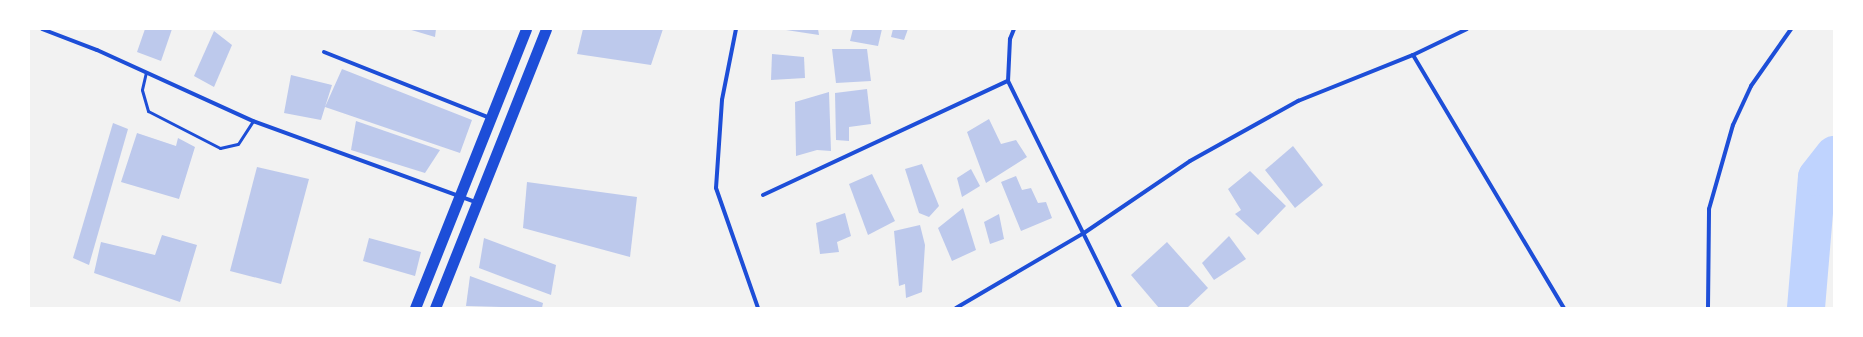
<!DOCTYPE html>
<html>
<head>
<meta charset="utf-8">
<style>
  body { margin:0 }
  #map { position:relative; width:1863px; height:337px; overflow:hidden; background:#f2f2f2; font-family:Barlow,sans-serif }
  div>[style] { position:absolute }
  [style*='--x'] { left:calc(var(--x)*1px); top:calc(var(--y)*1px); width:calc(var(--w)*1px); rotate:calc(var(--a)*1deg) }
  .river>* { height:38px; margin:-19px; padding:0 19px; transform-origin:19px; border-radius:19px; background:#bfd3fe }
  .building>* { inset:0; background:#bdc9ec }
  .service>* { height:3px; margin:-1.5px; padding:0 1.5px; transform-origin:1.5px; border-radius:1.5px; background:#1d4ed8 }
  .minor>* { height:4px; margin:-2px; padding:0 2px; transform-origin:2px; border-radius:2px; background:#1d4ed8 }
  .trunk>* { height:11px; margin:-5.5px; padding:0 5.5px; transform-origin:5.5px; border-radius:5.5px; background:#1d4ed8 }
  span { translate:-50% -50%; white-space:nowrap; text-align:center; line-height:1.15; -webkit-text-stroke:3px #fff; paint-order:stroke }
  .frame { position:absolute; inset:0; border:30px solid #fff; pointer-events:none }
</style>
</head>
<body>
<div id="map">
  <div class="river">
    <i style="--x:1806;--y:308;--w:131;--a:-85.2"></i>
    <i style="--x:1817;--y:177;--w:28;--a:-52"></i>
  </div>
  <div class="building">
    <i style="clip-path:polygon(145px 29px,172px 29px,161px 61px,137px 52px)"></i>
    <i style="clip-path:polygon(408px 29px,436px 29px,435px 37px)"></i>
    <i style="clip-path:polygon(583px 29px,663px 29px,651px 65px,577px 54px)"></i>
    <i style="clip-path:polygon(786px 29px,818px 29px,819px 35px,786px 30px)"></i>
    <i style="clip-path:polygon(853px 29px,882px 29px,878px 46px,850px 41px)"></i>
    <i style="clip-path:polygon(893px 29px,908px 29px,904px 40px,891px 37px)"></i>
    <i style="clip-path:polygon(214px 31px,232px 45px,214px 87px,194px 76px)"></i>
    <i style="clip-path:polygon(832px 49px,867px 49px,871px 81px,836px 83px)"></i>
    <i style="clip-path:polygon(772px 54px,804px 57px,805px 78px,771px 80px)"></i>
    <i style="clip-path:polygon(342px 69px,472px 120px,460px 153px,325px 107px,321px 120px,284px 113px,291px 75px,332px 85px,325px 107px)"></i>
    <i style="clip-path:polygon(867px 89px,871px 124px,849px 127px,849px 141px,836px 140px,835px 93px)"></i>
    <i style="clip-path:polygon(829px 92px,831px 151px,817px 150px,796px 156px,795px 102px)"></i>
    <i style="clip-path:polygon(989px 119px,1001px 144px,1016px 140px,1027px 157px,986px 183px,967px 132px)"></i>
    <i style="clip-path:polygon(356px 121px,440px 150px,425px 173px,351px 150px)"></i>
    <i style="clip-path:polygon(113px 123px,128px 129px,89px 265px,73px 258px)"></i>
    <i style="clip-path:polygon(137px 133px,176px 146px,178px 138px,195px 147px,179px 199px,121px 182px)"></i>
    <i style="clip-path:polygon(1293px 146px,1323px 185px,1295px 208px,1265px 170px)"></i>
    <i style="clip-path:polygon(922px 164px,939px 206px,929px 217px,919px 213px,905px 169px)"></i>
    <i style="clip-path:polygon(257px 167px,309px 179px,281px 284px,230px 271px)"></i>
    <i style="clip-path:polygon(971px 169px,980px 186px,962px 197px,957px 178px)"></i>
    <i style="clip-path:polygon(1250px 171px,1286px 206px,1258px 235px,1235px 214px,1241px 210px,1228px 189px)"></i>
    <i style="clip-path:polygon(872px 174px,895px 221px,868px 235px,849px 184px)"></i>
    <i style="clip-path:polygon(1016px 176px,1022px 190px,1031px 188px,1038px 203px,1046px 202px,1052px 218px,1021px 231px,1001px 182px)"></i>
    <i style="clip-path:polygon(527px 182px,637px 197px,630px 257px,523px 228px)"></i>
    <i style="clip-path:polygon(963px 208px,976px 250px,952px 261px,938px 228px)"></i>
    <i style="clip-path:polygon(845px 213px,851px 236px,837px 242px,839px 252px,820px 254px,816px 223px)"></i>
    <i style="clip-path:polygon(999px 214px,1004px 239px,990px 244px,984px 222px)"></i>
    <i style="clip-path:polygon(920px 225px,925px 245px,922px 292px,906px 298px,905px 284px,899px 286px,894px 231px)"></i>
    <i style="clip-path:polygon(162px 235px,197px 245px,180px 302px,94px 273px,101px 242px,155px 255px)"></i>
    <i style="clip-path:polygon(1229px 236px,1246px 259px,1214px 280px,1202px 263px)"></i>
    <i style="clip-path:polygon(369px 238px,421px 252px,415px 276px,363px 261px)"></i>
    <i style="clip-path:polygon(484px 238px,556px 265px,551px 295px,479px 268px)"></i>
    <i style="clip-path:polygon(1167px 242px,1208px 288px,1187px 308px,1159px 308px,1131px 275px)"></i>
    <i style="clip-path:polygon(470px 276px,543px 303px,542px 308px,466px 306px)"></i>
  </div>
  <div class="service">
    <i style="--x:146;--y:72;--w:18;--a:103"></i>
    <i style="--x:142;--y:90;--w:22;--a:74"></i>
    <i style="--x:148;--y:111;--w:81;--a:27.2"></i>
    <i style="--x:220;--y:148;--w:18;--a:-13"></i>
    <i style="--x:238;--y:144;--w:27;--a:-57"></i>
  </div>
  <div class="minor">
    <i style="--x:42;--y:29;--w:59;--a:20.9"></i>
    <i style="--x:97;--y:50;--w:171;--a:24.5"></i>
    <i style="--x:253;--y:121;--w:237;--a:20"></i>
    <i style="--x:736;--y:29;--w:72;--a:101.2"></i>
    <i style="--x:722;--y:100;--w:88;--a:93.9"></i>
    <i style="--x:716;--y:188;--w:127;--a:70.7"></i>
    <i style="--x:1014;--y:29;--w:11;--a:112"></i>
    <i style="--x:1010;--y:39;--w:42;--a:92.7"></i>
    <i style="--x:1008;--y:81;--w:253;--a:63.7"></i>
    <i style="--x:324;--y:52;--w:179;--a:21.7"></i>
    <i style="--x:1413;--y:55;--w:295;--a:59.2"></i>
    <i style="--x:763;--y:195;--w:270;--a:-25"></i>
    <i style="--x:956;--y:308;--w:148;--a:-30.4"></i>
    <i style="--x:1084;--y:233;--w:128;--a:-34.2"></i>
    <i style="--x:1190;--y:161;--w:124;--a:-29.1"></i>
    <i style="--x:1298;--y:101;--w:124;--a:-21.8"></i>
    <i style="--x:1413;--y:55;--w:60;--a:-25.7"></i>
    <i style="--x:1708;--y:308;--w:99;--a:-89.4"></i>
    <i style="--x:1709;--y:209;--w:87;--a:-74.1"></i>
    <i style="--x:1733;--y:125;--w:43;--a:-65.2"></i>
    <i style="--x:1751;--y:86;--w:70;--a:-54.9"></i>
  </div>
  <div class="trunk">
    <i style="--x:415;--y:308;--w:300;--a:-68.3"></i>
    <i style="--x:435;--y:308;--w:300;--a:-68.3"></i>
  </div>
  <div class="frame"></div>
</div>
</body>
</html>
